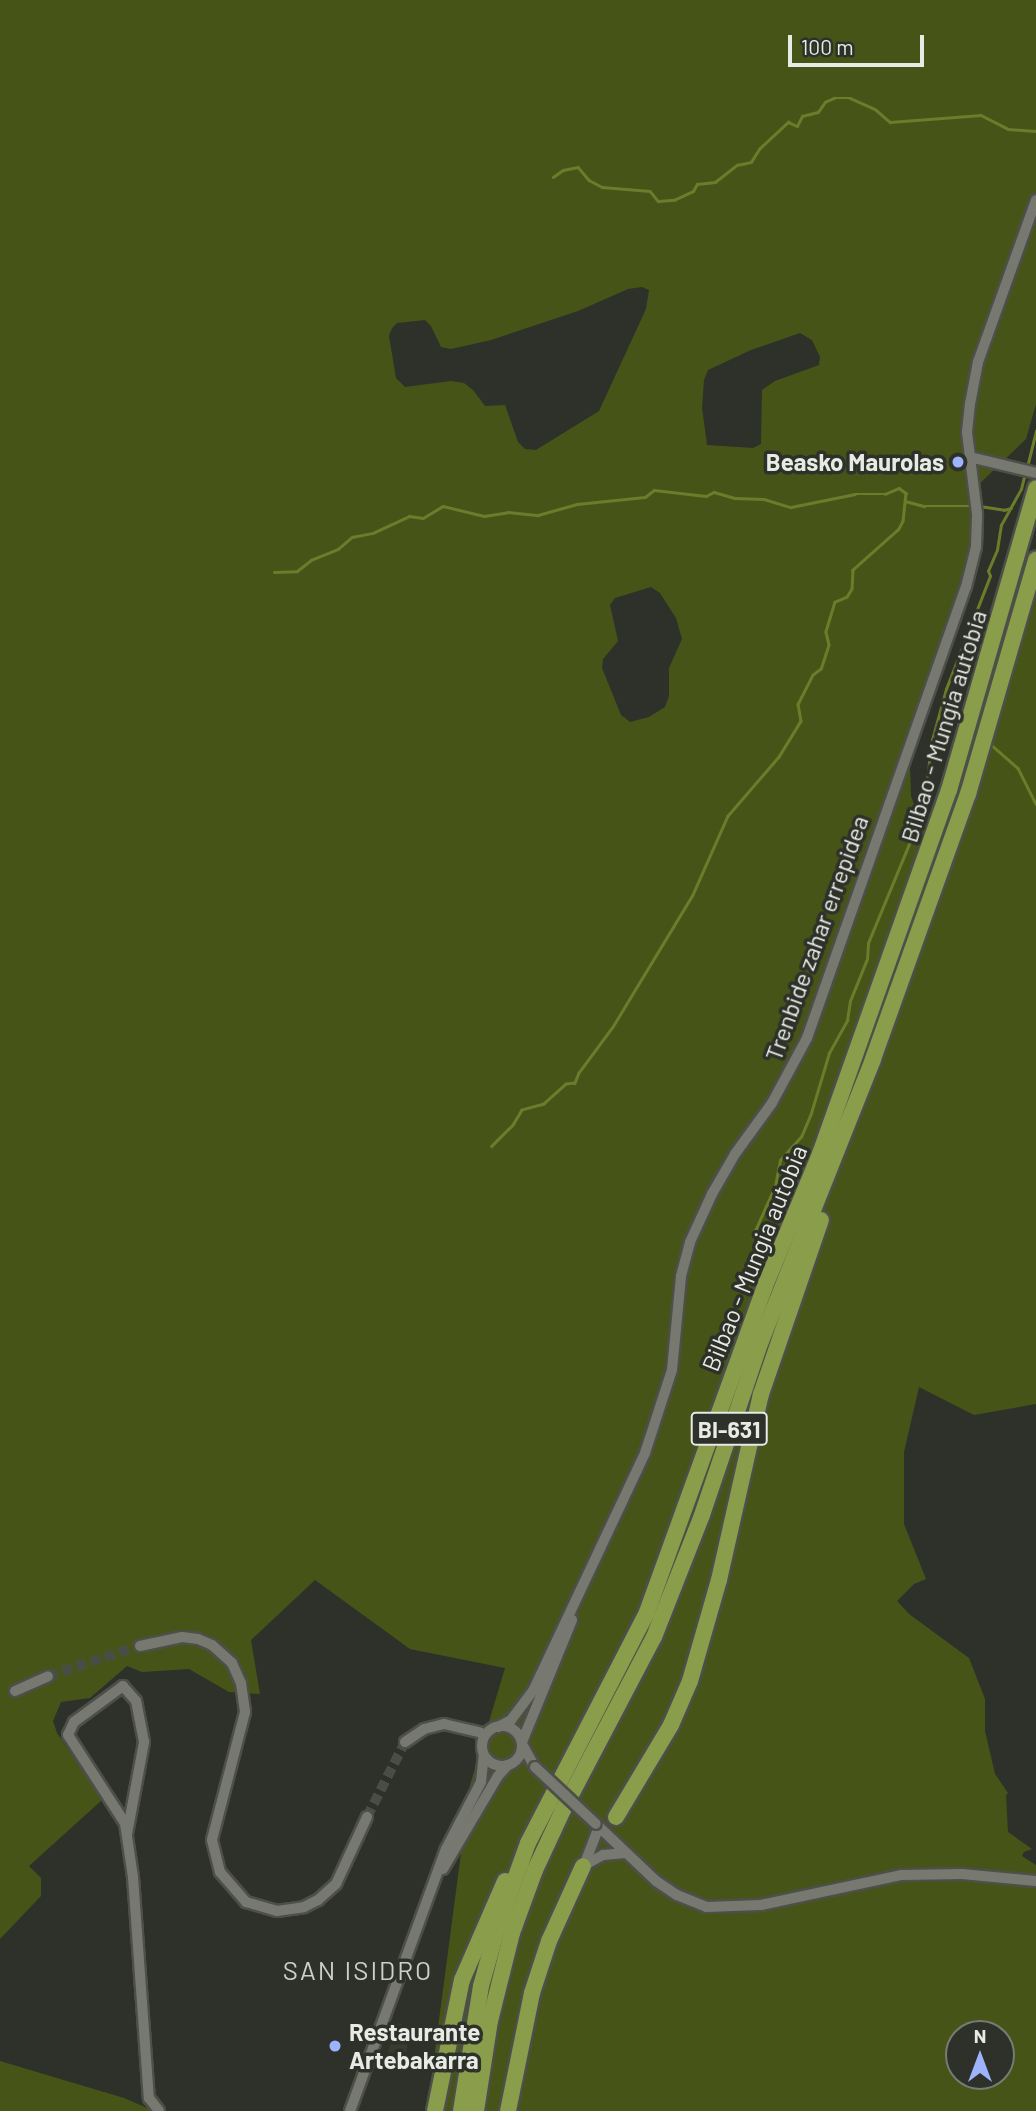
<!DOCTYPE html>
<html>
<head>
<meta charset="utf-8">
<style>
  body { margin:0 }
  #map { position:relative; width:1036px; height:2111px; overflow:hidden; background:#2e3129; font-family:Barlow,sans-serif }
  div>[style] { position:absolute }
  [style*='--x'] { left:calc(var(--x)*1px); top:calc(var(--y)*1px); width:calc(var(--w)*1px); rotate:calc(var(--a)*1deg) }
  .built>* { inset:0; background:#383b2e }
  .green>* { inset:0; background:#475418 }
  .stream>* { height:2.5px; margin:-1.25px; padding:0 1.25px; transform-origin:1.25px; border-radius:1.25px; background:#6b7d2b }
  .minor-tunnel>* { height:10px; margin-top:-5px; transform-origin:0; background:repeating-linear-gradient(90deg,#4a4d45 0 10px,transparent 0 15px) }
  .roads { filter:drop-shadow(2px 0 #4d4f49) drop-shadow(-2px 0 #4d4f49) drop-shadow(0 2px #4d4f49) drop-shadow(0 -2px #4d4f49) }
  .minor>* { height:10px; margin:-5px; padding:0 5px; transform-origin:5px; border-radius:5px; background:#777971 }
  .minor>.ring { margin:-5px; padding:0; box-sizing:content-box; background:none; border:10px solid #777971; border-radius:50% }
  .highway>* { height:16px; margin:-8px; padding:0 8px; transform-origin:8px; border-radius:8px; background:#899d4a }
  .bridges { filter:drop-shadow(2px 0 #4d4f49) drop-shadow(-2px 0 #4d4f49) drop-shadow(0 2px #4d4f49) drop-shadow(0 -2px #4d4f49) }
  .minor-bridge>* { height:10px; margin:-5px; padding:0 5px; transform-origin:5px; border-radius:5px; background:#777971 }
  .dots>* { width:19px; height:19px; translate:-50% -50%; box-sizing:border-box; border:4px solid #2e3129; border-radius:50% }
  span { translate:-50% -50%; white-space:nowrap; text-align:center; line-height:1.15; -webkit-text-stroke:7px #2e3129; paint-order:stroke }
  .shield-label span { padding:2px 5px; background:#2e3129; border:2px solid; border-radius:5px; -webkit-text-stroke-width:0 }
  .shield-label { font-size:23px; color:#e8eae5; font-weight:700 }
  .poi-label { font-size:24px; color:#e8eae5; font-weight:700 }
  .right { translate:-100% -50%; text-align:right }
  .left { translate:0 -50%; text-align:left }
  .street-label { font-size:24px; color:#e8eae5 }
  .neighbourhood-label { font-size:26px; color:#cdd0c6; letter-spacing:2px }
  .north { position:absolute; left:945px; top:2020px; width:70px; height:70px; box-sizing:border-box; background:#2e3129; border:2px solid #787b74; border-radius:50%; rotate:0deg; font-size:19px; font-weight:700; line-height:28px; text-align:center; color:#e8eae5 }
  .north::after { content:''; display:block; margin:auto; width:24px; height:32px; background:#9db4fd; clip-path:polygon(50% 0,100% 100%,50% 72%,0 100%) }
  .scale { position:absolute; left:788px; top:35px; width:136px; height:32px; box-sizing:border-box; border:4px solid #e8eae5; border-top:0; padding-left:9px; font-size:21px; line-height:24px; white-space:nowrap; color:#e8eae5; -webkit-text-stroke:5px #2e3129; paint-order:stroke }
</style>
</head>
<body>
<div id="map">
  <div class="built">
    <i style="clip-path:polygon(398px 2023px,409px 2027px,405px 2067px,385px 2060px)"></i>
  </div>
  <div class="green">
    <i style="clip-path:polygon(evenodd,0 0,1036px 0,1036px 404px,1026px 439px,972px 491px,982px 519px,981px 532px,956px 636px,923px 721px,910px 763px,911px 796px,924px 832px,957px 852px,1036px 598px,1036px 1404px,974px 1415px,919px 1387px,904px 1452px,904px 1524px,926px 1579px,914px 1584px,897px 1601px,909px 1614px,969px 1658px,985px 1699px,985px 1731px,995px 1774px,1008px 1793px,1006px 1795px,1008px 1832px,1032px 1849px,1024px 1852px,1022px 1856px,1036px 1865px,1036px 2111px,427px 2111px,470px 1785px,505px 1668px,410px 1649px,315px 1580px,251px 1640px,260px 1694px,229px 1692px,189px 1669px,142px 1672px,127px 1666px,90px 1698px,61px 1702px,53px 1721px,57px 1733px,102px 1800px,29px 1866px,41px 1878px,41px 1896px,0 1939px,0 0,642px 287px,649px 290px,646px 309px,599px 411px,536px 450px,525px 449px,518px 442px,505px 405px,485px 406px,473px 390px,464px 383px,451px 381px,405px 387px,396px 378px,389px 336px,392px 328px,397px 323px,425px 320px,431px 326px,441px 347px,451px 349px,491px 340px,578px 311px,628px 289px,642px 287px,0 0,800px 333px,812px 340px,820px 357px,819px 365px,775px 381px,762px 390px,761px 444px,753px 448px,707px 445px,702px 408px,704px 380px,708px 370px,751px 350px,800px 333px,0 0,651px 587px,660px 593px,676px 618px,682px 639px,669px 668px,669px 696px,665px 707px,649px 717px,630px 722px,621px 715px,602px 668px,603px 659px,618px 641px,610px 605px,615px 598px,651px 587px,0 0,959px 2034px,1001px 2034px,1001px 2076px,959px 2076px,959px 2034px)"></i>
    <i style="clip-path:polygon(0 2061px,124px 2098px,154px 2111px,0 2111px)"></i>
  </div>
  <div class="stream">
    <i style="--x:553;--y:177;--w:12;--a:-35"></i>
    <i style="--x:563;--y:170;--w:15;--a:-11"></i>
    <i style="--x:578;--y:167;--w:17;--a:50"></i>
    <i style="--x:589;--y:180;--w:15;--a:28"></i>
    <i style="--x:602;--y:187;--w:48;--a:4.8"></i>
    <i style="--x:650;--y:191;--w:13;--a:51"></i>
    <i style="--x:658;--y:201;--w:16;--a:-4"></i>
    <i style="--x:674;--y:200;--w:21;--a:-25"></i>
    <i style="--x:693;--y:191;--w:8;--a:-60"></i>
    <i style="--x:697;--y:184;--w:18;--a:-6"></i>
    <i style="--x:715;--y:182;--w:28;--a:-38"></i>
    <i style="--x:737;--y:165;--w:14;--a:-12"></i>
    <i style="--x:751;--y:162;--w:15;--a:-58"></i>
    <i style="--x:759;--y:149;--w:40;--a:-43"></i>
    <i style="--x:788;--y:122;--w:10;--a:24"></i>
    <i style="--x:797;--y:126;--w:11;--a:-63"></i>
    <i style="--x:802;--y:116;--w:16;--a:-14"></i>
    <i style="--x:818;--y:112;--w:12;--a:-55"></i>
    <i style="--x:825;--y:102;--w:10;--a:-24"></i>
    <i style="--x:834;--y:98;--w:16;--a:0"></i>
    <i style="--x:850;--y:98;--w:27;--a:24"></i>
    <i style="--x:875;--y:109;--w:20;--a:41"></i>
    <i style="--x:890;--y:122;--w:91;--a:-4.4"></i>
    <i style="--x:981;--y:115;--w:30;--a:27"></i>
    <i style="--x:1008;--y:129;--w:28;--a:4"></i>
    <i style="--x:1027;--y:467;--w:37;--a:-76"></i>
    <i style="--x:905;--y:501;--w:20;--a:15"></i>
    <i style="--x:924;--y:506;--w:50;--a:0"></i>
    <i style="--x:980;--y:506;--w:24;--a:9"></i>
    <i style="--x:1004;--y:510;--w:7;--a:-16"></i>
    <i style="--x:274;--y:572;--w:23;--a:-2"></i>
    <i style="--x:297;--y:571;--w:18;--a:-38"></i>
    <i style="--x:311;--y:560;--w:29;--a:-22"></i>
    <i style="--x:338;--y:549;--w:18;--a:-41"></i>
    <i style="--x:352;--y:537;--w:21;--a:-11"></i>
    <i style="--x:373;--y:533;--w:40;--a:-25"></i>
    <i style="--x:409;--y:516;--w:14;--a:8"></i>
    <i style="--x:423;--y:518;--w:23;--a:-31"></i>
    <i style="--x:443;--y:506;--w:42;--a:13.7"></i>
    <i style="--x:484;--y:516;--w:24;--a:-9"></i>
    <i style="--x:508;--y:512;--w:30;--a:6"></i>
    <i style="--x:538;--y:515;--w:41;--a:-15.8"></i>
    <i style="--x:577;--y:504;--w:68;--a:-5.9"></i>
    <i style="--x:645;--y:497;--w:11;--a:-38"></i>
    <i style="--x:654;--y:490;--w:52;--a:6.6"></i>
    <i style="--x:706;--y:496;--w:9;--a:-27"></i>
    <i style="--x:714;--y:492;--w:22;--a:16"></i>
    <i style="--x:735;--y:498;--w:29;--a:2"></i>
    <i style="--x:764;--y:499;--w:28;--a:17"></i>
    <i style="--x:791;--y:507;--w:65;--a:-11.5"></i>
    <i style="--x:855;--y:494;--w:30;--a:0"></i>
    <i style="--x:885;--y:494;--w:15;--a:-23"></i>
    <i style="--x:899;--y:488;--w:9;--a:36"></i>
    <i style="--x:906;--y:493;--w:28;--a:96"></i>
    <i style="--x:903;--y:521;--w:9;--a:117"></i>
    <i style="--x:899;--y:529;--w:62;--a:138.3"></i>
    <i style="--x:853;--y:570;--w:19;--a:93"></i>
    <i style="--x:852;--y:589;--w:9;--a:122"></i>
    <i style="--x:847;--y:597;--w:13;--a:157"></i>
    <i style="--x:835;--y:602;--w:31;--a:107"></i>
    <i style="--x:826;--y:632;--w:13;--a:77"></i>
    <i style="--x:829;--y:645;--w:25;--a:108"></i>
    <i style="--x:821;--y:669;--w:10;--a:143"></i>
    <i style="--x:813;--y:675;--w:33;--a:117"></i>
    <i style="--x:798;--y:704;--w:17;--a:80"></i>
    <i style="--x:801;--y:721;--w:42;--a:121.4"></i>
    <i style="--x:779;--y:757;--w:78;--a:130.8"></i>
    <i style="--x:728;--y:816;--w:86;--a:113.9"></i>
    <i style="--x:693;--y:895;--w:154;--a:121.2"></i>
    <i style="--x:613;--y:1027;--w:57;--a:126.5"></i>
    <i style="--x:579;--y:1073;--w:11;--a:112"></i>
    <i style="--x:575;--y:1083;--w:9;--a:174"></i>
    <i style="--x:566;--y:1084;--w:30;--a:138"></i>
    <i style="--x:544;--y:1104;--w:23;--a:165"></i>
    <i style="--x:522;--y:1110;--w:17;--a:121"></i>
    <i style="--x:513;--y:1125;--w:30;--a:135"></i>
    <i style="--x:943;--y:699;--w:28;--a:46"></i>
    <i style="--x:988;--y:742;--w:40;--a:41"></i>
    <i style="--x:1018;--y:768;--w:40;--a:63.4"></i>
    <i style="--x:754;--y:1233;--w:51;--a:-65.9"></i>
    <i style="--x:775;--y:1186;--w:26;--a:-79"></i>
    <i style="--x:780;--y:1160;--w:31;--a:-48"></i>
    <i style="--x:801;--y:1137;--w:26;--a:-67"></i>
    <i style="--x:811;--y:1113;--w:63;--a:-73.3"></i>
    <i style="--x:829;--y:1053;--w:38;--a:-61"></i>
    <i style="--x:847;--y:1020;--w:19;--a:-81"></i>
    <i style="--x:850;--y:1001;--w:45;--a:-68"></i>
    <i style="--x:867;--y:959;--w:16;--a:-86"></i>
    <i style="--x:868;--y:943;--w:144;--a:-67.5"></i>
    <i style="--x:923;--y:810;--w:71;--a:-82.7"></i>
    <i style="--x:932;--y:740;--w:53;--a:-74.6"></i>
    <i style="--x:946;--y:689;--w:121;--a:-68.7"></i>
    <i style="--x:990;--y:576;--w:5;--a:-112"></i>
    <i style="--x:988;--y:571;--w:23;--a:-67"></i>
    <i style="--x:997;--y:550;--w:25;--a:-81"></i>
    <i style="--x:1001;--y:525;--w:41;--a:-60.9"></i>
    <i style="--x:1021;--y:489;--w:16;--a:-76"></i>
  </div>
  <div class="minor-tunnel">
    <i style="--x:48;--y:1676;--w:97;--a:-18.1"></i>
    <i style="--x:367;--y:1817;--w:84;--a:-63.1"></i>
  </div>
  <div class="roads">
    <div class="minor">
      <i style="--x:970;--y:457;--w:68;--a:13.6"></i>
      <i style="--x:140;--y:1646;--w:43;--a:-12.1"></i>
      <i style="--x:182;--y:1637;--w:16;--a:7"></i>
      <i style="--x:198;--y:1639;--w:15;--a:23"></i>
      <i style="--x:212;--y:1645;--w:27;--a:42"></i>
      <i style="--x:232;--y:1663;--w:22;--a:66"></i>
      <i style="--x:241;--y:1683;--w:29;--a:82"></i>
      <i style="--x:245;--y:1712;--w:132;--a:104.5"></i>
      <i style="--x:212;--y:1840;--w:33;--a:76"></i>
      <i style="--x:220;--y:1872;--w:40;--a:49"></i>
      <i style="--x:246;--y:1902;--w:32;--a:16"></i>
      <i style="--x:277;--y:1911;--w:27;--a:-8"></i>
      <i style="--x:304;--y:1907;--w:16;--a:-27"></i>
      <i style="--x:318;--y:1900;--w:24;--a:-42"></i>
      <i style="--x:336;--y:1884;--w:74;--a:-65.2"></i>
      <i style="--x:15;--y:1691;--w:36;--a:-24"></i>
      <i class="ring" style="left:482px;top:1726px;width:30px;height:30px"></i>
      <i style="--x:498;--y:1727;--w:15;--a:-28"></i>
      <i style="--x:511;--y:1720;--w:39;--a:-53"></i>
      <i style="--x:534;--y:1689;--w:261;--a:-64.8"></i>
      <i style="--x:645;--y:1453;--w:87;--a:-72"></i>
      <i style="--x:672;--y:1370;--w:94;--a:-84.5"></i>
      <i style="--x:681;--y:1276;--w:35;--a:-75"></i>
      <i style="--x:690;--y:1242;--w:53;--a:-65.4"></i>
      <i style="--x:712;--y:1194;--w:46;--a:-60.1"></i>
      <i style="--x:735;--y:1154;--w:63;--a:-54"></i>
      <i style="--x:772;--y:1103;--w:74;--a:-61.7"></i>
      <i style="--x:807;--y:1038;--w:478;--a:-70.6"></i>
      <i style="--x:966;--y:587;--w:41;--a:-76"></i>
      <i style="--x:976;--y:547;--w:33;--a:-88"></i>
      <i style="--x:977;--y:514;--w:83;--a:-97"></i>
      <i style="--x:967;--y:432;--w:28;--a:-84"></i>
      <i style="--x:970;--y:404;--w:43;--a:-79.2"></i>
      <i style="--x:978;--y:362;--w:172;--a:-70.3"></i>
      <i style="--x:405;--y:1742;--w:23;--a:-34"></i>
      <i style="--x:424;--y:1729;--w:21;--a:-14"></i>
      <i style="--x:444;--y:1724;--w:37;--a:13"></i>
      <i style="--x:522;--y:1742;--w:132;--a:-67.7"></i>
      <i style="--x:522;--y:1744;--w:26;--a:61"></i>
      <i style="--x:596;--y:1824;--w:83;--a:43.5"></i>
      <i style="--x:656;--y:1881;--w:25;--a:34"></i>
      <i style="--x:677;--y:1895;--w:31;--a:22"></i>
      <i style="--x:706;--y:1907;--w:55;--a:-2.1"></i>
      <i style="--x:761;--y:1905;--w:143;--a:-12.1"></i>
      <i style="--x:901;--y:1875;--w:61;--a:-0.9"></i>
      <i style="--x:962;--y:1874;--w:74;--a:5.4"></i>
      <i style="--x:127;--y:1834;--w:94;--a:-79.5"></i>
      <i style="--x:144;--y:1742;--w:42;--a:-101"></i>
      <i style="--x:136;--y:1701;--w:20;--a:-131"></i>
      <i style="--x:123;--y:1686;--w:61;--a:143.7"></i>
      <i style="--x:74;--y:1722;--w:14;--a:115"></i>
      <i style="--x:68;--y:1735;--w:105;--a:57.1"></i>
      <i style="--x:125;--y:1823;--w:55;--a:81.6"></i>
      <i style="--x:133;--y:1877;--w:222;--a:85.9"></i>
      <i style="--x:149;--y:2098;--w:16;--a:52"></i>
      <i style="--x:585;--y:1863;--w:39;--a:-69"></i>
      <i style="--x:583;--y:1866;--w:23;--a:-29"></i>
      <i style="--x:603;--y:1855;--w:23;--a:-5"></i>
      <i style="--x:443;--y:1869;--w:108;--a:-59.4"></i>
      <i style="--x:498;--y:1776;--w:15;--a:-48"></i>
      <i style="--x:350;--y:2111;--w:279;--a:-69.9"></i>
      <i style="--x:446;--y:1849;--w:76;--a:-62.4"></i>
      <i style="--x:481;--y:1782;--w:27;--a:-84"></i>
    </div>
    <div class="highway">
      <i style="--x:616;--y:1817;--w:107;--a:-59.1"></i>
      <i style="--x:671;--y:1725;--w:48;--a:-66.6"></i>
      <i style="--x:690;--y:1681;--w:105;--a:-74"></i>
      <i style="--x:719;--y:1580;--w:191;--a:-77.3"></i>
      <i style="--x:761;--y:1394;--w:184;--a:-71"></i>
      <i style="--x:435;--y:2111;--w:134;--a:-78.4"></i>
      <i style="--x:462;--y:1980;--w:108;--a:-66.5"></i>
      <i style="--x:461;--y:2111;--w:127;--a:-80.9"></i>
      <i style="--x:481;--y:1986;--w:59;--a:-74.3"></i>
      <i style="--x:497;--y:1929;--w:91;--a:-70.2"></i>
      <i style="--x:528;--y:1843;--w:260;--a:-62.7"></i>
      <i style="--x:647;--y:1612;--w:347;--a:-70.1"></i>
      <i style="--x:765;--y:1286;--w:143;--a:-67.4"></i>
      <i style="--x:820;--y:1154;--w:386;--a:-70.5"></i>
      <i style="--x:949;--y:790;--w:314;--a:-73.9"></i>
      <i style="--x:476;--y:2111;--w:91;--a:-81.2"></i>
      <i style="--x:490;--y:2021;--w:91;--a:-76"></i>
      <i style="--x:512;--y:1933;--w:67;--a:-69.9"></i>
      <i style="--x:535;--y:1870;--w:66;--a:-65"></i>
      <i style="--x:563;--y:1810;--w:195;--a:-62.3"></i>
      <i style="--x:654;--y:1637;--w:131;--a:-68.5"></i>
      <i style="--x:702;--y:1515;--w:184;--a:-71.3"></i>
      <i style="--x:761;--y:1341;--w:303;--a:-68.3"></i>
      <i style="--x:873;--y:1059;--w:282;--a:-70.3"></i>
      <i style="--x:968;--y:794;--w:244;--a:-73.8"></i>
      <i style="--x:508;--y:2111;--w:120;--a:-78.5"></i>
      <i style="--x:532;--y:1993;--w:55;--a:-71.9"></i>
      <i style="--x:549;--y:1941;--w:82;--a:-65.6"></i>
    </div>
  </div>
  <div class="bridges">
    <div class="minor-bridge">
      <i style="--x:535;--y:1767;--w:83;--a:43.1"></i>
    </div>
  </div>
  <div class="dots">
    <i style="left:958px;top:462px;background:#9db4fd"></i>
    <i style="left:335px;top:2046px;background:#9db4fd"></i>
  </div>
  <div class="shield-label">
    <span style="left:729px;top:1429px">BI-631</span>
  </div>
  <div class="poi-label">
    <span class="right" style="left:944px;top:462px">Beasko Maurolas</span>
    <span class="left" style="left:349px;top:2046px">Restaurante<br>Artebakarra</span>
  </div>
  <div class="street-label">
    <span style="left:943px;top:726px;rotate:-73deg">Bilbao - Mungia autobia</span>
    <span style="left:816px;top:938px;rotate:-70deg">Trenbide zahar errepidea</span>
    <span style="left:754px;top:1258px;rotate:-68deg">Bilbao - Mungia autobia</span>
  </div>
  <div class="neighbourhood-label">
    <span style="left:358px;top:1970px">SAN ISIDRO</span>
  </div>
  <div class="north">N</div>
  <div class="scale">100 m</div>
</div>
</body>
</html>
